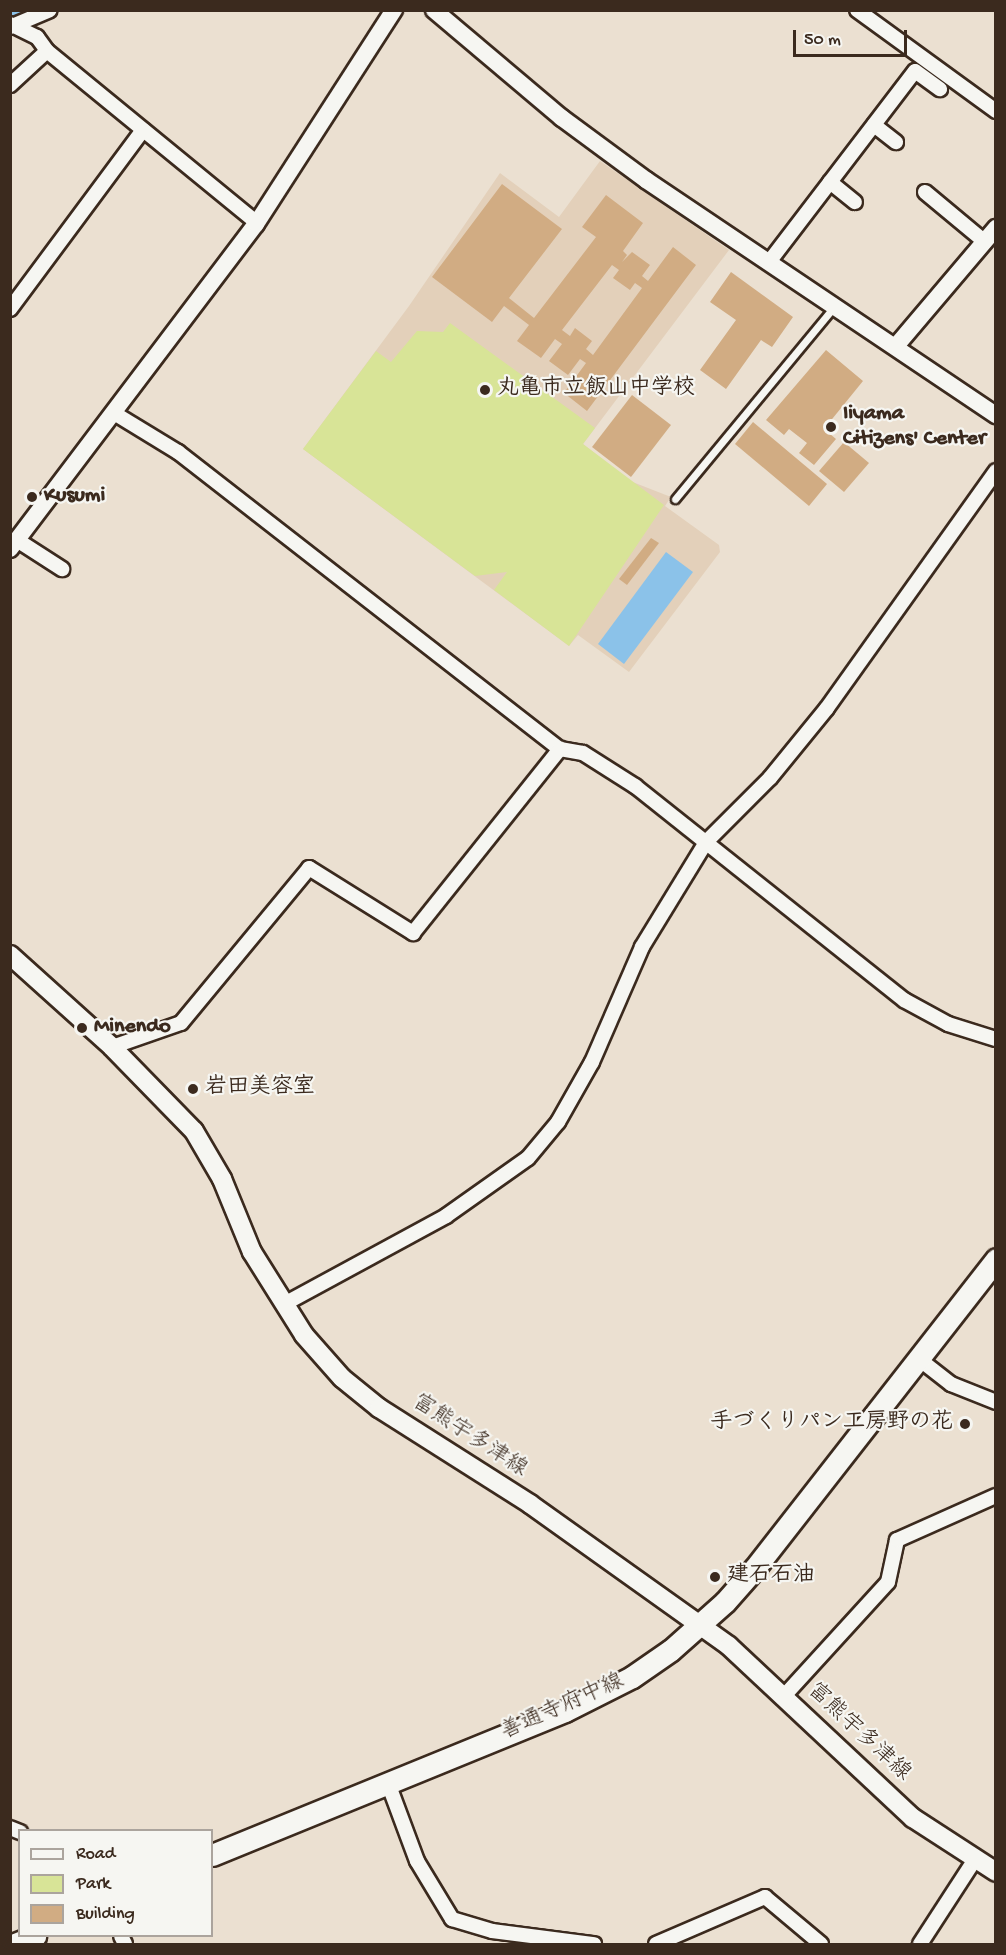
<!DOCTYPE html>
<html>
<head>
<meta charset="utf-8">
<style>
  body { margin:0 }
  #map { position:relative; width:1006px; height:1955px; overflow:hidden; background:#ebe0d1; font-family:"Gochi Hand","Klee One",sans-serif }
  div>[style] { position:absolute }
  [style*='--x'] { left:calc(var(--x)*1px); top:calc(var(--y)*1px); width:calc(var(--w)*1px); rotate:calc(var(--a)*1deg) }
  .built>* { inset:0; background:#e3d0ba }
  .green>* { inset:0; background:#d8e497 }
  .water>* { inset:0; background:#8bc2e9 }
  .river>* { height:27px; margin:-13.5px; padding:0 13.5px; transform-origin:13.5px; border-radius:13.5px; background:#8bc2e9 }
  .building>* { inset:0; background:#d1ac83 }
  .roads { filter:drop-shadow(2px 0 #3b2a1e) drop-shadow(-2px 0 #3b2a1e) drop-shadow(0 2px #3b2a1e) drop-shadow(0 -2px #3b2a1e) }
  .service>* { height:7px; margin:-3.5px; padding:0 3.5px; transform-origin:3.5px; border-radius:3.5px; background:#f6f6f2 }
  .minor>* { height:14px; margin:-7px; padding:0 7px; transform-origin:7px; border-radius:7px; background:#f6f6f2 }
  .tertiary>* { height:16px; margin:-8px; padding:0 8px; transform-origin:8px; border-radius:8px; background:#f6f6f2 }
  .secondary>* { height:18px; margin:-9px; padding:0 9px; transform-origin:9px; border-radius:9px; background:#f6f6f2 }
  .primary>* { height:21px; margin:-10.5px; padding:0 10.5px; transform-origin:10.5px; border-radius:10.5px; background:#f6f6f2 }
  .dots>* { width:16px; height:16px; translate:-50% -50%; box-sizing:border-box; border:3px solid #f6f6f2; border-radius:50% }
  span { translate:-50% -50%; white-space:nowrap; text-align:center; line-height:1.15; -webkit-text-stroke:4.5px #f6f6f2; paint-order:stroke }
  .poi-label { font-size:22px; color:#3b2a1e; font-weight:700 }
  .left { translate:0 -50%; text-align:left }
  .right { translate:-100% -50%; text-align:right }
  .street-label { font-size:22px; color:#3b2a1e }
  .frame { position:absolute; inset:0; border:12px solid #3b2a1e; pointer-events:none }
  .legend { position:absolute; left:18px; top:1829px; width:195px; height:108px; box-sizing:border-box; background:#f6f6f2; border:2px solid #aba49d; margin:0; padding:8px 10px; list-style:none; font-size:18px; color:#3b2a1e }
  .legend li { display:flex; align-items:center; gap:12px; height:30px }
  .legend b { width:30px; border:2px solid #aba49d }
  .scale { position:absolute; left:793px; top:30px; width:114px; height:27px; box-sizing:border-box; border:3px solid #3b2a1e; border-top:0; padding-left:8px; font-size:18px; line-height:21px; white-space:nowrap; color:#3b2a1e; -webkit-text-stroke:4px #f6f6f2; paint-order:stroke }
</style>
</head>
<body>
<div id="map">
  <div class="built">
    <i style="clip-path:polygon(600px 161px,729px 250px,583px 444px,630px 481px,671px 497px,665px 506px,719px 545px,720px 552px,629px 672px,578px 635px,569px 646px,303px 449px,409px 306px,500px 173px,559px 217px)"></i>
  </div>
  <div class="green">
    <i style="clip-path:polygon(450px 323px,595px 428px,583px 444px,664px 505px,569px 646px,494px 590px,507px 572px,475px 576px,303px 449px,376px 351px,391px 362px,417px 331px,443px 332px)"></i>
  </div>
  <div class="water">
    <i style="clip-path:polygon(666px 552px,693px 572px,624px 664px,598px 644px)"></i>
  </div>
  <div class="river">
    <i style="--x:10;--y:11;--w:1;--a:-45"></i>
  </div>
  <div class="building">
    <i style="clip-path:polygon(evenodd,502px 184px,562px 229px,509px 298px,534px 318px,596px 237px,582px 227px,606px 195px,643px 223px,623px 251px,627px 255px,622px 262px,632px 252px,650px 265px,642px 276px,648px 281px,673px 247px,696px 265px,587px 411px,564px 393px,586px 363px,580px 359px,568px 375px,549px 361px,562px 344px,555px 339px,541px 358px,517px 341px,529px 325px,504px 306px,492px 322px,432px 277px,502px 184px,612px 265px,619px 270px,613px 278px,630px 290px,635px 283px,642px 288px,593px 355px,586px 349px,592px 341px,575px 328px,570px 336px,562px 330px,612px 265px)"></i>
    <i style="clip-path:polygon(731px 272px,793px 317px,772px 347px,761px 340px,726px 389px,700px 370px,736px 320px,710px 302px)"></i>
    <i style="clip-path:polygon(826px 350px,863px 381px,824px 429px,836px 439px,814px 465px,799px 453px,807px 443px,789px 429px,784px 435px,766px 420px)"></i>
    <i style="clip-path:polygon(632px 395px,671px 425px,631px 477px,592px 447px)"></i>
    <i style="clip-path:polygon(753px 422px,827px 484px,809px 506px,735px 444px)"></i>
    <i style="clip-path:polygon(844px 442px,869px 463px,844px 492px,819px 471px)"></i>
    <i style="clip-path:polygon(651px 538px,659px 543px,627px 585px,619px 579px)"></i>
  </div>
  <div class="roads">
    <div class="service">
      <i style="--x:675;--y:499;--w:249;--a:-50.4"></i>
    </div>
    <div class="minor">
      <i style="--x:857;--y:10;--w:172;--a:36"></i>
      <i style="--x:10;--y:24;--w:30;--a:26"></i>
      <i style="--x:37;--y:37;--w:17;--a:54"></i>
      <i style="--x:47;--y:51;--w:271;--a:39.3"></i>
      <i style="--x:10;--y:27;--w:43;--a:-23"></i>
      <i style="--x:10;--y:85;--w:50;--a:-42.6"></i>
      <i style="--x:874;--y:125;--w:28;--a:38"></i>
      <i style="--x:830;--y:182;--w:32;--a:39"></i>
      <i style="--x:925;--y:192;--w:78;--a:39.8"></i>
      <i style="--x:769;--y:262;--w:240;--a:-52.6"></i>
      <i style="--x:915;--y:71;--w:31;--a:36"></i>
      <i style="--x:10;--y:309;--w:223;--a:-53.4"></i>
      <i style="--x:114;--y:413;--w:75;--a:31.4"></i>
      <i style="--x:178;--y:452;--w:484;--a:37.9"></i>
      <i style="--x:560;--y:749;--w:23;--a:10"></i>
      <i style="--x:583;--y:753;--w:62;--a:32.4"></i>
      <i style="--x:635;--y:786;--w:344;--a:38.5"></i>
      <i style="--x:904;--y:1000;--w:50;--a:28.6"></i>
      <i style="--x:948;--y:1024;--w:50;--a:17.4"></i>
      <i style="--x:17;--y:540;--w:54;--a:32.8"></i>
      <i style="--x:112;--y:1047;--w:73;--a:-19.2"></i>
      <i style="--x:181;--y:1023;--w:201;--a:-50.4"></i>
      <i style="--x:309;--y:868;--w:123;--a:32"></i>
      <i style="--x:413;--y:933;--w:236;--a:-51.4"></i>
      <i style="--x:286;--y:1303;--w:182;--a:-28.5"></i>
      <i style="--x:446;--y:1216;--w:100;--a:-35.3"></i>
      <i style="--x:528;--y:1158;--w:47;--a:-50.2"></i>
      <i style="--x:558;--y:1122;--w:69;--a:-60.5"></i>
      <i style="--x:592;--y:1062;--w:125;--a:-66.5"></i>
      <i style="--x:642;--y:947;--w:123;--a:-58.6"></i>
      <i style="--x:706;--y:842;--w:91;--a:-45"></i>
      <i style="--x:770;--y:778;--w:90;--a:-50.8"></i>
      <i style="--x:827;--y:708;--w:291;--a:-54.5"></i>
      <i style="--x:919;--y:1359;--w:41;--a:38"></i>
      <i style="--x:951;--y:1384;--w:48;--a:21.8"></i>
      <i style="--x:784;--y:1696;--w:154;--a:-47.6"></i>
      <i style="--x:888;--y:1582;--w:43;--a:-77.9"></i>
      <i style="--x:897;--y:1540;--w:108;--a:-24"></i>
      <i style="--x:388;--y:1783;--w:83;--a:69.6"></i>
      <i style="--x:417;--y:1861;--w:68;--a:58.9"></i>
      <i style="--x:452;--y:1919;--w:42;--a:16.7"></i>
      <i style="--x:492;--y:1931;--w:103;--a:7.3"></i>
      <i style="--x:10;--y:1828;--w:11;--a:22"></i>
      <i style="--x:121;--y:1936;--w:9;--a:63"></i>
      <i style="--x:656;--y:1944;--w:119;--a:-23.3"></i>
      <i style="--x:765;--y:1897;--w:73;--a:40"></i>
      <i style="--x:920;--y:1944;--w:99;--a:-57"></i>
    </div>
    <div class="tertiary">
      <i style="--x:434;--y:10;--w:167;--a:40.2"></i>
      <i style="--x:562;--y:118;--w:104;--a:36.4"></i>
      <i style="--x:646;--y:180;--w:422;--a:33.9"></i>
      <i style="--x:896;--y:346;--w:155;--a:-49.7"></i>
      <i style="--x:10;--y:549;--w:408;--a:-52.9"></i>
      <i style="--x:256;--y:224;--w:255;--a:-57.2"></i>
    </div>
    <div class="secondary">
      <i style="--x:10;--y:955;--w:137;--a:42"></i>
      <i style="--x:112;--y:1047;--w:117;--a:45.7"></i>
      <i style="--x:194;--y:1131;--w:56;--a:59.7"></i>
      <i style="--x:222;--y:1179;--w:79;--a:67.7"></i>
      <i style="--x:252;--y:1252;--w:98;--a:57.9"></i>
      <i style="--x:304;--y:1335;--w:57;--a:48.5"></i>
      <i style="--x:342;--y:1378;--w:48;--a:39"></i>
      <i style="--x:379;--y:1408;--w:179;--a:32.4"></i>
      <i style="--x:530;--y:1504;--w:244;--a:35.5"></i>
      <i style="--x:729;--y:1646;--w:252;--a:43.1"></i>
      <i style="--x:913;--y:1818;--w:99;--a:33"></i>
    </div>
    <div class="primary">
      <i style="--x:212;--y:1855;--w:381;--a:-22.2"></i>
      <i style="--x:565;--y:1711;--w:75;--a:-26.9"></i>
      <i style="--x:632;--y:1677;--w:47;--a:-34.7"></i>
      <i style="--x:671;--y:1650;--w:72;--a:-41.6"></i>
      <i style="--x:725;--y:1602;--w:45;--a:-48.6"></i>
      <i style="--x:755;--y:1568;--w:392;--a:-52"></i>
      <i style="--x:15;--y:1944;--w:22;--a:-22"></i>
    </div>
  </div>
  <div class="dots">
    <i style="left:485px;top:390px;background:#3b2a1e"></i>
    <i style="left:831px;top:427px;background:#3b2a1e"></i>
    <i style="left:32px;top:497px;background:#3b2a1e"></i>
    <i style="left:82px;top:1028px;background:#3b2a1e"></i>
    <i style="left:193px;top:1089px;background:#3b2a1e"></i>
    <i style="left:965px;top:1424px;background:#3b2a1e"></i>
    <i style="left:715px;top:1577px;background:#3b2a1e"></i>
  </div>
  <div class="poi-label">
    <span class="left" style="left:497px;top:390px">丸亀市立飯山中学校</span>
    <span class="left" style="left:843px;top:427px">Iiyama<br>Citizens' Center</span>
    <span class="left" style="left:44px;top:497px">Kusumi</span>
    <span class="left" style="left:94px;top:1028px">Minendo</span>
    <span class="left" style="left:205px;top:1089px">岩田美容室</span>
    <span class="right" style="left:953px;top:1424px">手づくりパン工房野の花</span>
    <span class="left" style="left:727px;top:1577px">建石石油</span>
  </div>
  <div class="street-label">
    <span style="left:469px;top:1437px;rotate:33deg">富熊宇多津線</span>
    <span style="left:563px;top:1708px;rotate:-24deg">善通寺府中線</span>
    <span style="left:858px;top:1733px;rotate:43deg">富熊宇多津線</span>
  </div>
  <div class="frame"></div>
  <ul class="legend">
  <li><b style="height:8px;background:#f6f6f2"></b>Road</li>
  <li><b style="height:16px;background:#d8e497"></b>Park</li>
  <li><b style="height:16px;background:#d1ac83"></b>Building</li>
  </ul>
  <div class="scale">50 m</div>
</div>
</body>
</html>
